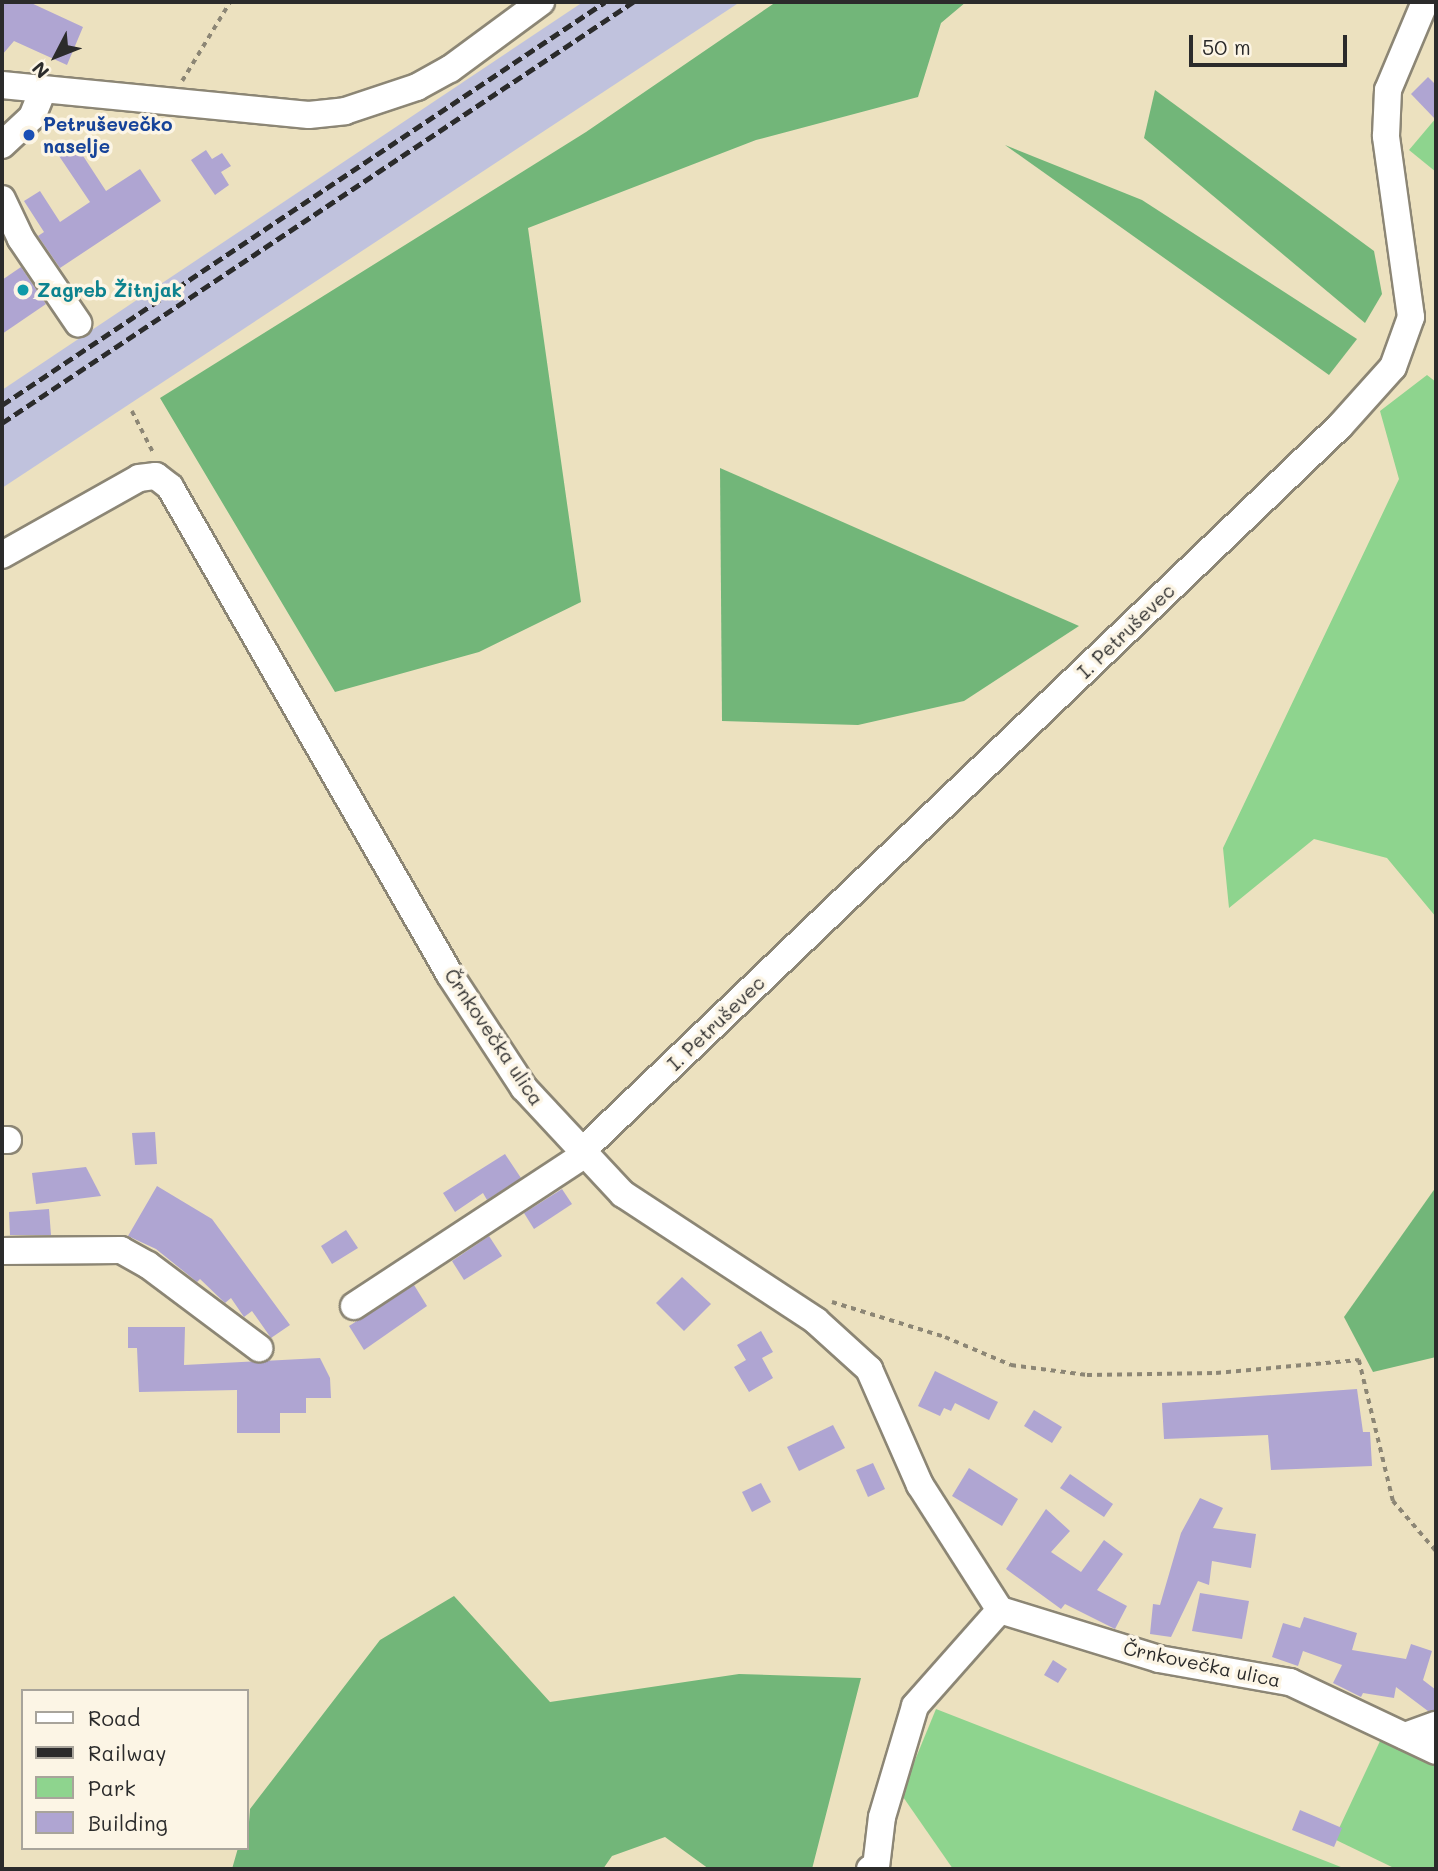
<!DOCTYPE html>
<html>
<head>
<meta charset="utf-8">
<style>
  body { margin:0 }
  #map { position:relative; width:1438px; height:1871px; overflow:hidden; background:#ece1bf; font-family:Mali,sans-serif }
  div>[style] { position:absolute }
  [style*='--x'] { left:calc(var(--x)*1px); top:calc(var(--y)*1px); width:calc(var(--w)*1px); rotate:calc(var(--a)*1deg) }
  .industrial>* { inset:0; background:#c0c2dd }
  .green>* { inset:0; background:#8ed48e }
  .forest>* { inset:0; background:#72b679 }
  .building>* { inset:0; background:#afa5d2 }
  .path>* { height:3.5px; margin-top:-1.75px; transform-origin:0; background:repeating-linear-gradient(90deg,#8c8675 0 5px,transparent 0 10px) }
  .roads { filter:drop-shadow(2px 0 #8c8675) drop-shadow(-2px 0 #8c8675) drop-shadow(0 2px #8c8675) drop-shadow(0 -2px #8c8675) }
  .minor>* { height:26px; margin:-13px; padding:0 13px; transform-origin:13px; border-radius:13px; background:#fff }
  .rail>* { height:5px; margin-top:-2.5px; transform-origin:0; background:repeating-linear-gradient(90deg,#2b2b2b 0 10px,transparent 0 15px) }
  .dots>* { width:19px; height:19px; translate:-50% -50%; box-sizing:border-box; border:4px solid #fcf5e5; border-radius:50% }
  span { translate:-50% -50%; white-space:nowrap; text-align:center; line-height:1.15; -webkit-text-stroke:7px #fcf5e5; paint-order:stroke }
  .transit-label { font-size:19px; color:#164399; font-weight:700 }
  .left { translate:0 -50%; text-align:left }
  .culture-label { font-size:19px; color:#0d838f; font-weight:700 }
  .street-label { font-size:19px; color:#2b2b2b }
  .frame { position:absolute; inset:0; border:4px solid #2b2b2b; pointer-events:none }
  .legend { position:absolute; left:21px; top:1689px; width:228px; height:161px; box-sizing:border-box; background:#fcf5e5; border:2px solid #a8a49b; margin:0; padding:9px 12px; list-style:none; font-size:21px; color:#2b2b2b }
  .legend li { display:flex; align-items:center; gap:14px; height:35px }
  .legend b { width:35px; border:2px solid #a8a49b }
  .north { position:absolute; left:21px; top:21px; width:70px; height:70px; -webkit-text-stroke:5px #fcf5e5; paint-order:stroke; rotate:228deg; font-size:19px; font-weight:700; line-height:28px; text-align:center; color:#2b2b2b }
  .north::after { content:''; display:block; margin:auto; width:24px; height:32px; background:#2b2b2b; clip-path:polygon(50% 0,100% 100%,50% 72%,0 100%) }
  .scale { position:absolute; left:1189px; top:35px; width:158px; height:32px; box-sizing:border-box; border:4px solid #2b2b2b; border-top:0; padding-left:9px; font-size:21px; line-height:24px; white-space:nowrap; color:#2b2b2b; -webkit-text-stroke:5px #fcf5e5; paint-order:stroke }
</style>
</head>
<body>
<div id="map">
  <div class="industrial">
    <i style="clip-path:polygon(583px 2px,740px 2px,2px 488px,2px 390px)"></i>
  </div>
  <div class="green">
    <i style="clip-path:polygon(1436px 118px,1436px 172px,1409px 150px)"></i>
    <i style="clip-path:polygon(1427px 375px,1436px 382px,1436px 917px,1387px 858px,1314px 839px,1229px 908px,1223px 848px,1399px 479px,1380px 411px)"></i>
    <i style="clip-path:polygon(936px 1709px,1346px 1869px,953px 1869px,901px 1794px)"></i>
    <i style="clip-path:polygon(1381px 1739px,1436px 1766px,1436px 1869px,1396px 1869px,1334px 1839px)"></i>
  </div>
  <div class="forest">
    <i style="clip-path:polygon(776px 2px,966px 2px,941px 23px,918px 97px,756px 140px,528px 228px,581px 602px,479px 652px,335px 692px,160px 398px,586px 132px)"></i>
    <i style="clip-path:polygon(1155px 90px,1374px 251px,1382px 294px,1365px 323px,1144px 138px)"></i>
    <i style="clip-path:polygon(1005px 145px,1142px 200px,1357px 339px,1329px 375px)"></i>
    <i style="clip-path:polygon(720px 468px,1079px 626px,964px 701px,858px 725px,722px 721px)"></i>
    <i style="clip-path:polygon(1436px 1187px,1436px 1357px,1373px 1372px,1344px 1317px)"></i>
    <i style="clip-path:polygon(454px 1596px,550px 1702px,739px 1674px,861px 1678px,812px 1869px,709px 1869px,665px 1837px,612px 1856px,603px 1869px,232px 1869px,238px 1848px,247px 1848px,250px 1809px,380px 1640px)"></i>
  </div>
  <div class="building">
    <i style="clip-path:polygon(2px 2px,29px 2px,83px 27px,67px 65px,14px 41px,2px 55px)"></i>
    <i style="clip-path:polygon(1428px 77px,1436px 85px,1436px 120px,1411px 94px)"></i>
    <i style="clip-path:polygon(74px 142px,106px 191px,140px 169px,161px 201px,60px 268px,38px 236px,44px 232px,24px 201px,40px 191px,60px 222px,90px 202px,57px 153px)"></i>
    <i style="clip-path:polygon(206px 150px,212px 159px,222px 153px,231px 166px,221px 172px,229px 185px,215px 195px,191px 160px)"></i>
    <i style="clip-path:polygon(21px 267px,46px 304px,2px 334px,2px 280px)"></i>
    <i style="clip-path:polygon(155px 1132px,157px 1164px,135px 1165px,132px 1133px)"></i>
    <i style="clip-path:polygon(505px 1154px,521px 1178px,487px 1200px,483px 1193px,455px 1212px,443px 1193px)"></i>
    <i style="clip-path:polygon(86px 1167px,101px 1196px,36px 1204px,32px 1173px)"></i>
    <i style="clip-path:polygon(157px 1186px,212px 1219px,290px 1325px,271px 1338px,252px 1311px,244px 1317px,231px 1298px,225px 1303px,200px 1279px,197px 1282px,156px 1249px,128px 1236px)"></i>
    <i style="clip-path:polygon(562px 1189px,572px 1204px,534px 1229px,524px 1213px)"></i>
    <i style="clip-path:polygon(49px 1209px,51px 1235px,10px 1235px,9px 1212px)"></i>
    <i style="clip-path:polygon(346px 1230px,358px 1248px,332px 1264px,321px 1246px)"></i>
    <i style="clip-path:polygon(489px 1236px,502px 1256px,464px 1280px,452px 1261px)"></i>
    <i style="clip-path:polygon(682px 1277px,711px 1304px,684px 1331px,656px 1303px)"></i>
    <i style="clip-path:polygon(414px 1285px,427px 1306px,364px 1350px,349px 1326px)"></i>
    <i style="clip-path:polygon(128px 1327px,185px 1327px,184px 1365px,320px 1358px,330px 1378px,331px 1398px,306px 1398px,306px 1413px,280px 1413px,280px 1433px,237px 1433px,237px 1390px,139px 1392px,137px 1348px,128px 1348px)"></i>
    <i style="clip-path:polygon(761px 1331px,773px 1352px,762px 1358px,773px 1378px,749px 1392px,734px 1367px,746px 1360px,737px 1345px)"></i>
    <i style="clip-path:polygon(935px 1371px,998px 1402px,989px 1420px,955px 1403px,951px 1411px,944px 1408px,940px 1416px,918px 1406px)"></i>
    <i style="clip-path:polygon(1357px 1389px,1363px 1432px,1370px 1432px,1372px 1466px,1271px 1470px,1268px 1435px,1164px 1439px,1162px 1403px)"></i>
    <i style="clip-path:polygon(1034px 1410px,1062px 1427px,1052px 1443px,1024px 1426px)"></i>
    <i style="clip-path:polygon(833px 1425px,845px 1448px,799px 1471px,787px 1447px)"></i>
    <i style="clip-path:polygon(873px 1463px,885px 1489px,868px 1497px,856px 1470px)"></i>
    <i style="clip-path:polygon(969px 1468px,1018px 1499px,1002px 1526px,952px 1496px)"></i>
    <i style="clip-path:polygon(1070px 1474px,1113px 1504px,1104px 1517px,1060px 1488px)"></i>
    <i style="clip-path:polygon(761px 1483px,771px 1502px,752px 1512px,742px 1492px)"></i>
    <i style="clip-path:polygon(1200px 1498px,1223px 1508px,1213px 1528px,1256px 1534px,1251px 1568px,1212px 1561px,1209px 1585px,1198px 1581px,1171px 1637px,1150px 1634px,1153px 1604px,1160px 1605px,1181px 1533px)"></i>
    <i style="clip-path:polygon(1046px 1509px,1070px 1531px,1051px 1552px,1081px 1572px,1104px 1540px,1123px 1554px,1097px 1590px,1127px 1606px,1115px 1629px,1065px 1604px,1061px 1609px,1006px 1569px)"></i>
    <i style="clip-path:polygon(1200px 1593px,1249px 1601px,1242px 1639px,1192px 1631px)"></i>
    <i style="clip-path:polygon(1304px 1617px,1357px 1633px,1352px 1650px,1406px 1659px,1411px 1644px,1432px 1651px,1423px 1680px,1436px 1690px,1436px 1710px,1428px 1711px,1396px 1687px,1394px 1698px,1363px 1693px,1361px 1697px,1333px 1683px,1342px 1665px,1303px 1651px,1298px 1666px,1272px 1657px,1283px 1623px,1300px 1628px)"></i>
    <i style="clip-path:polygon(1053px 1660px,1067px 1669px,1058px 1683px,1044px 1675px)"></i>
    <i style="clip-path:polygon(1300px 1810px,1342px 1828px,1334px 1847px,1292px 1830px)"></i>
  </div>
  <div class="path">
    <i style="--x:182;--y:81;--w:92;--a:-58.7"></i>
    <i style="--x:132;--y:411;--w:46;--a:62.9"></i>
    <i style="--x:832;--y:1302;--w:118;--a:17.2"></i>
    <i style="--x:945;--y:1337;--w:72;--a:23"></i>
    <i style="--x:1011;--y:1365;--w:77;--a:7.5"></i>
    <i style="--x:1087;--y:1375;--w:129;--a:-0.9"></i>
    <i style="--x:1216;--y:1373;--w:144;--a:-5.2"></i>
    <i style="--x:1359;--y:1360;--w:145;--a:76.4"></i>
    <i style="--x:1393;--y:1501;--w:66;--a:49.3"></i>
  </div>
  <div class="roads">
    <div class="minor">
      <i style="--x:2;--y:85;--w:308;--a:5.6"></i>
      <i style="--x:309;--y:115;--w:36;--a:-6"></i>
      <i style="--x:345;--y:111;--w:76;--a:-18.4"></i>
      <i style="--x:417;--y:87;--w:38;--a:-29"></i>
      <i style="--x:450;--y:69;--w:113;--a:-36.4"></i>
      <i style="--x:2;--y:145;--w:41;--a:-43"></i>
      <i style="--x:32;--y:117;--w:29;--a:-68"></i>
      <i style="--x:2;--y:199;--w:44;--a:64.6"></i>
      <i style="--x:21;--y:239;--w:102;--a:55.8"></i>
      <i style="--x:2;--y:555;--w:157;--a:-29.3"></i>
      <i style="--x:139;--y:478;--w:17;--a:-7"></i>
      <i style="--x:156;--y:476;--w:18;--a:38"></i>
      <i style="--x:170;--y:487;--w:563;--a:60.15"></i>
      <i style="--x:450;--y:975;--w:135;--a:56.8"></i>
      <i style="--x:524;--y:1088;--w:145;--a:47"></i>
      <i style="--x:623;--y:1194;--w:231;--a:33.3"></i>
      <i style="--x:816;--y:1321;--w:72;--a:42.2"></i>
      <i style="--x:869;--y:1369;--w:127;--a:66.3"></i>
      <i style="--x:920;--y:1485;--w:148;--a:57.4"></i>
      <i style="--x:1000;--y:1610;--w:166;--a:17.1"></i>
      <i style="--x:1159;--y:1659;--w:133;--a:10"></i>
      <i style="--x:1290;--y:1682;--w:161;--a:25.3"></i>
      <i style="--x:2;--y:1140;--w:6;--a:0"></i>
      <i style="--x:581;--y:1152;--w:1050;--a:-43.73"></i>
      <i style="--x:1340;--y:426;--w:79;--a:-48.1"></i>
      <i style="--x:1393;--y:367;--w:53;--a:-70.2"></i>
      <i style="--x:1411;--y:317;--w:183;--a:-97.9"></i>
      <i style="--x:1386;--y:136;--w:46;--a:-87.5"></i>
      <i style="--x:1388;--y:90;--w:95;--a:-67.2"></i>
      <i style="--x:2;--y:1251;--w:119;--a:-0.5"></i>
      <i style="--x:121;--y:1250;--w:31;--a:29"></i>
      <i style="--x:148;--y:1265;--w:139;--a:36.8"></i>
      <i style="--x:354;--y:1306;--w:275;--a:-33.3"></i>
      <i style="--x:1405;--y:1736;--w:33;--a:-20"></i>
      <i style="--x:870;--y:1869;--w:6;--a:-18"></i>
      <i style="--x:876;--y:1867;--w:50;--a:-83.2"></i>
      <i style="--x:882;--y:1817;--w:116;--a:-73.4"></i>
      <i style="--x:915;--y:1706;--w:128;--a:-48.5"></i>
    </div>
  </div>
  <div class="rail">
    <i style="--x:2;--y:405;--w:725;--a:-33.76"></i>
    <i style="--x:2;--y:423;--w:759;--a:-33.71"></i>
  </div>
  <div class="dots">
    <i style="left:29px;top:135px;background:#1a4fb4"></i>
    <i style="left:23px;top:290px;background:#0f9aa8"></i>
  </div>
  <div class="transit-label">
    <span class="left" style="left:43px;top:135px">Petruševečko<br>naselje</span>
  </div>
  <div class="culture-label">
    <span class="left" style="left:37px;top:290px">Zagreb Žitnjak</span>
  </div>
  <div class="street-label">
    <span style="left:1126px;top:631px;rotate:-44deg">I. Petruševec</span>
    <span style="left:716px;top:1023px;rotate:-44deg">I. Petruševec</span>
    <span style="left:494px;top:1037px;rotate:56deg">Črnkovečka ulica</span>
    <span style="left:1202px;top:1664px;rotate:12deg">Črnkovečka ulica</span>
  </div>
  <div class="frame"></div>
  <ul class="legend">
  <li><b style="height:9px;background:#fff"></b>Road</li>
  <li><b style="height:9px;background:#2b2b2b"></b>Railway</li>
  <li><b style="height:19px;background:#8ed48e"></b>Park</li>
  <li><b style="height:19px;background:#afa5d2"></b>Building</li>
  </ul>
  <div class="north">N</div>
  <div class="scale">50 m</div>
</div>
</body>
</html>
